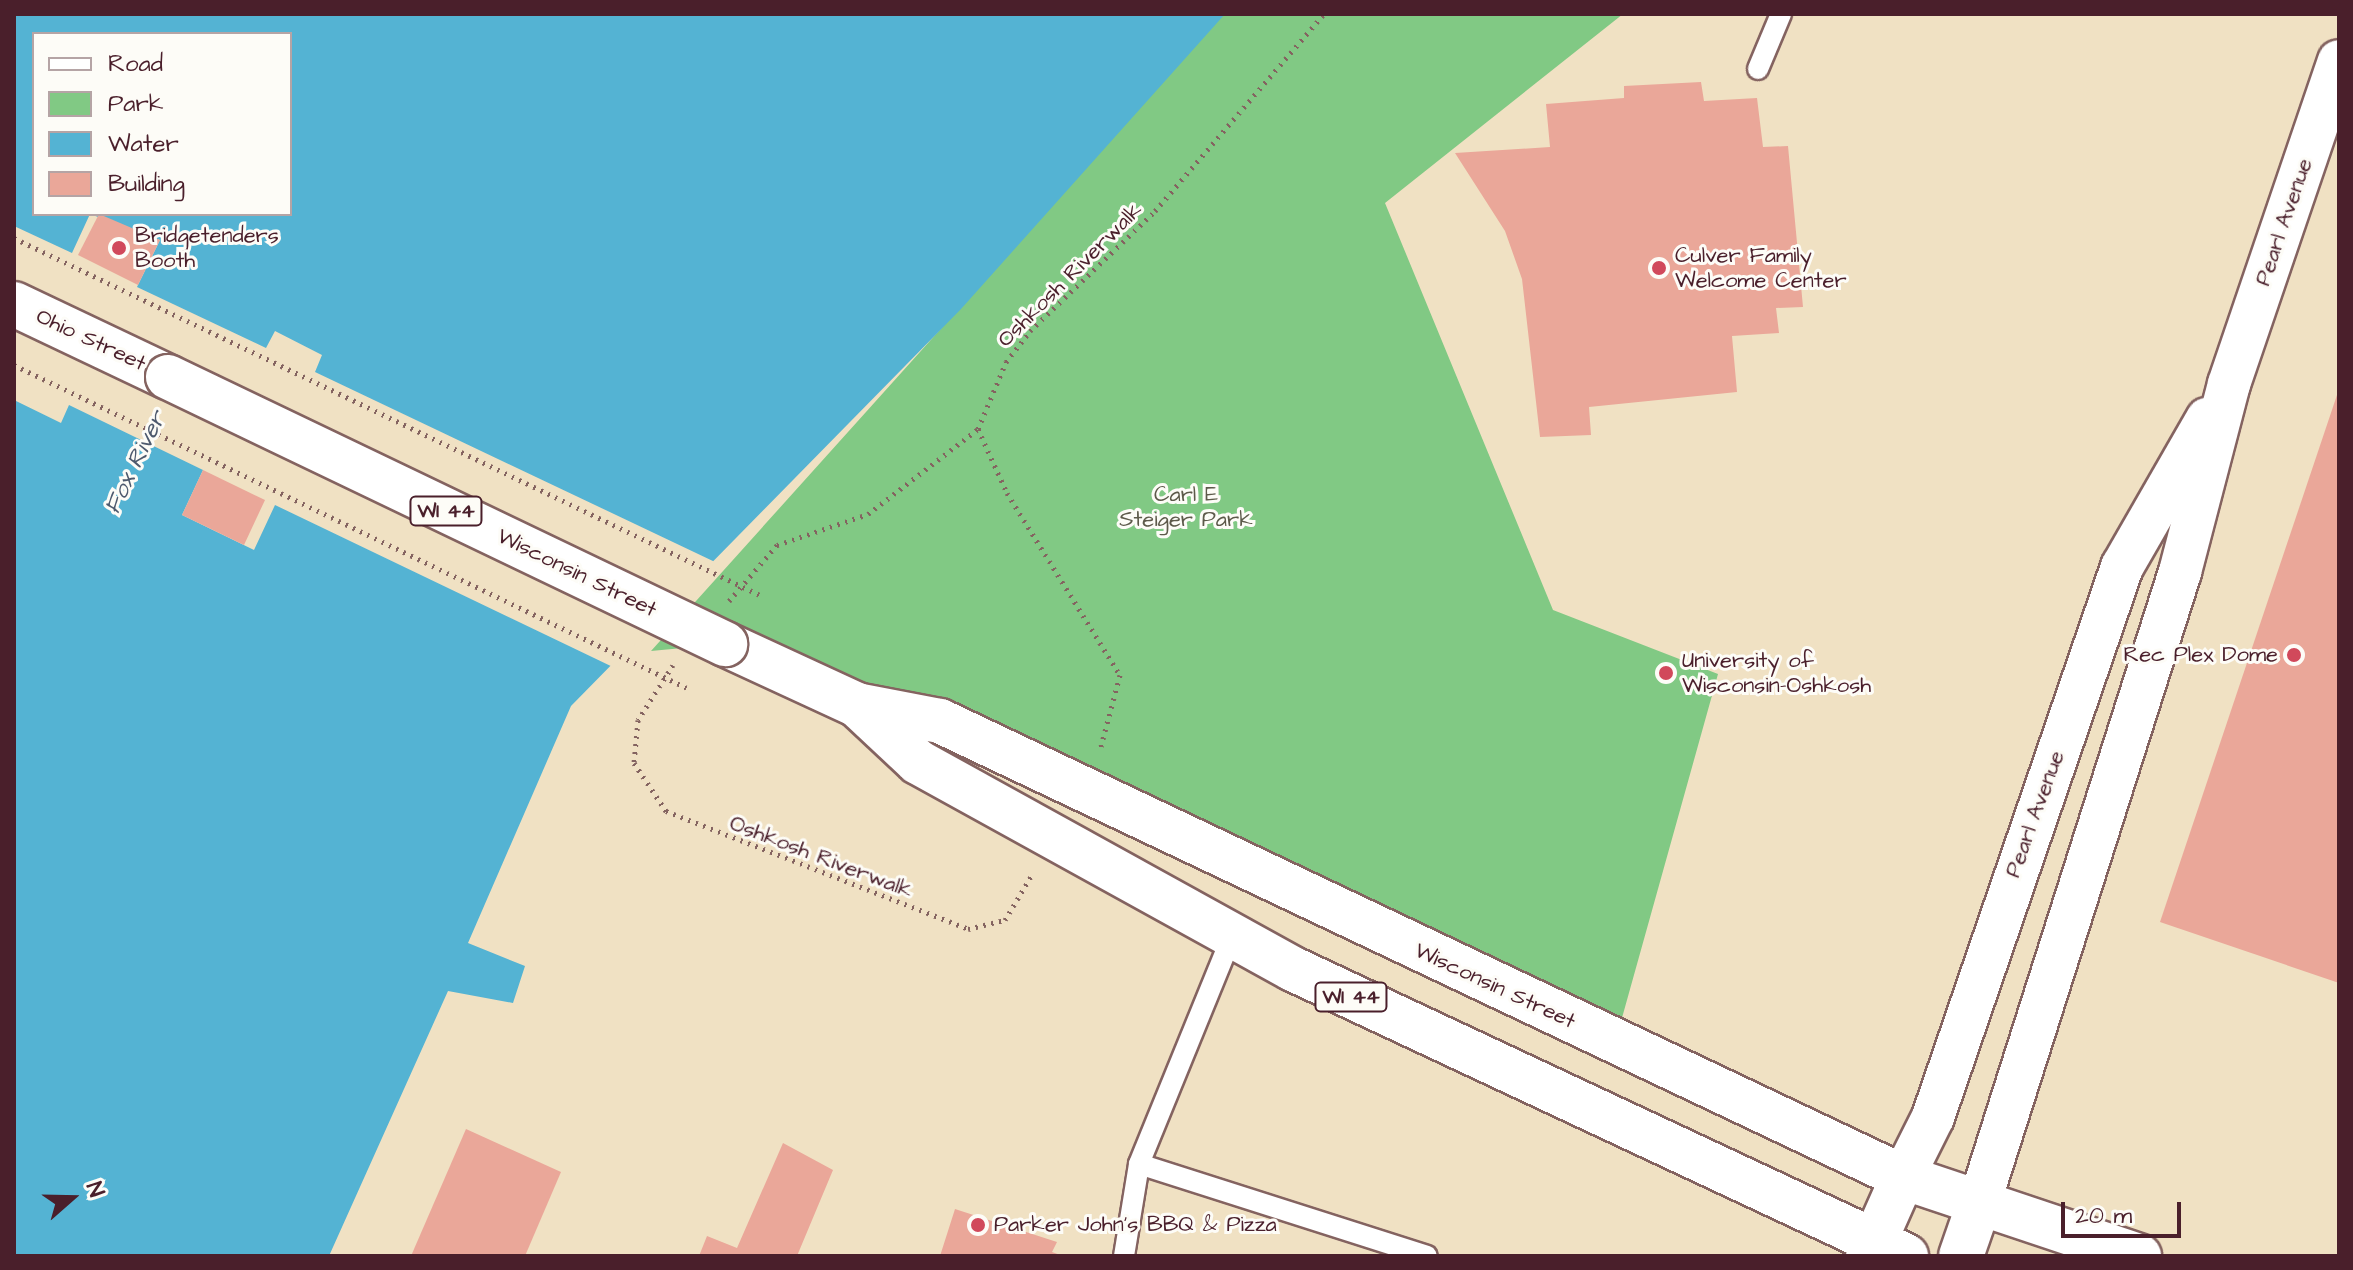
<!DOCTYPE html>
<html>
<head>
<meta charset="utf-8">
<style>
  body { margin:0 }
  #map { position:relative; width:2353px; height:1270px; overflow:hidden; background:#f0e1c3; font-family:"Architects Daughter",sans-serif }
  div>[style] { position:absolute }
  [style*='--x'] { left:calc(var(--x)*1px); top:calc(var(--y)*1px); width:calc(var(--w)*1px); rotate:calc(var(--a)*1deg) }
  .green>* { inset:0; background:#81c984 }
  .water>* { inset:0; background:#54b3d3 }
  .pier>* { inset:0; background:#f0e1c3 }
  .building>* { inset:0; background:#eaa799 }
  .path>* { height:5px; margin-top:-2.5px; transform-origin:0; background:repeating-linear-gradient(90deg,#846360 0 2px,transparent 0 8px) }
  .roads { filter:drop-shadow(2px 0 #846360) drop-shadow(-2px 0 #846360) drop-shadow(0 2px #846360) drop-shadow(0 -2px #846360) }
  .service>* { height:20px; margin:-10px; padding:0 10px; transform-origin:10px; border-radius:10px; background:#fff }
  .minor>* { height:42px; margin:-21px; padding:0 21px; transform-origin:21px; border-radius:21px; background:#fff }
  .tertiary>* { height:44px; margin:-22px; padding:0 22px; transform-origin:22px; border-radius:22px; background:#fff }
  .primary>* { height:44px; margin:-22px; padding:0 22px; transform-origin:22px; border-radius:22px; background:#fff }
  .path-bridge>* { height:5px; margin-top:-2.5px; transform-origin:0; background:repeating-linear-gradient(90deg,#846360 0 2px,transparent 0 8px) }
  .bridges { filter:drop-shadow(2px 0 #846360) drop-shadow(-2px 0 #846360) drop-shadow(0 2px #846360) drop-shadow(0 -2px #846360) }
  .primary-bridge>* { height:44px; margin:-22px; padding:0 22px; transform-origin:22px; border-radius:22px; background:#fff }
  .dots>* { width:22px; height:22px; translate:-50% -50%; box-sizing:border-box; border:4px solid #fdfcf7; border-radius:50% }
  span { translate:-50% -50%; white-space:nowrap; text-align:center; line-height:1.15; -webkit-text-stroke:6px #fdfcf7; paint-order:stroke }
  .shield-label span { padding:2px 6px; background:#fdfcf7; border:2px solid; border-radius:6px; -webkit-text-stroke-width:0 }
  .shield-label { font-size:20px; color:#4a1f2b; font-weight:700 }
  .street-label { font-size:22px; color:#4a1f2b }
  .poi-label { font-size:22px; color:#4a1f2b }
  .left { translate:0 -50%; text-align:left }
  .right { translate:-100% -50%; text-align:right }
  .park-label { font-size:22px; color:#5d5a4a }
  .water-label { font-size:24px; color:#4e5a6e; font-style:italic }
  .frame { position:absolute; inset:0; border:16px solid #4a1f2b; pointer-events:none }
  .legend { position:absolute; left:32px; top:32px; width:260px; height:184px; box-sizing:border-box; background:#fdfcf7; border:2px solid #b5a4a5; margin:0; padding:10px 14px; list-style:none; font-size:24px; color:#4a1f2b }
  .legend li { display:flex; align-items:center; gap:16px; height:40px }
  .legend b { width:40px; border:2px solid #b5a4a5 }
  .north { position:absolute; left:32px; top:1158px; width:80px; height:80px; -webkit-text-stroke:6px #fdfcf7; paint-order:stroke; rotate:70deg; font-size:22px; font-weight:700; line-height:32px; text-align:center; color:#4a1f2b }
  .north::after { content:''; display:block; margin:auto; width:28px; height:36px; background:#4a1f2b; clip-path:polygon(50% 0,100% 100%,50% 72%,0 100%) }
  .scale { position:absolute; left:2061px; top:1202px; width:120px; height:36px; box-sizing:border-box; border:4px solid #4a1f2b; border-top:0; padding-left:10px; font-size:24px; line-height:28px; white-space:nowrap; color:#4a1f2b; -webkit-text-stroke:6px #fdfcf7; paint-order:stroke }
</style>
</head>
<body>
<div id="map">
  <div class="green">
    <i style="clip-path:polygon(1224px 14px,1623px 14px,1385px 203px,1553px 610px,1718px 674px,1615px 1043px,725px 644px,651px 651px)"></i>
  </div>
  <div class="water">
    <i style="clip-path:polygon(evenodd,14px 14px,1225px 14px,961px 309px,571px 706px,468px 943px,525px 966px,513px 1003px,448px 991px,329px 1256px,14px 1256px,14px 14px,34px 34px,290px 34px,290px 214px,34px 214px,34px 34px)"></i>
  </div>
  <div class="pier">
    <i style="clip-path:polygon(90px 214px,160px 240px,137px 287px,266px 348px,275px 331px,322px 355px,315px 372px,715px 562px,617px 669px,275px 505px,254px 550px,182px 515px,203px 470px,69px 405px,61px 423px,14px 400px,14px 226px,72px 253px)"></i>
  </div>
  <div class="building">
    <i style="clip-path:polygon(1701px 82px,1704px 101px,1757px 98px,1763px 147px,1788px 146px,1803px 307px,1776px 308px,1779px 333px,1732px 336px,1737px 392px,1589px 407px,1591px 435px,1540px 437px,1522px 279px,1505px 231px,1455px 153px,1550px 147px,1546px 104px,1624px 98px,1624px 86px)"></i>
    <i style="clip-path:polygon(99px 214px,160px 240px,138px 285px,78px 255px)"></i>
    <i style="clip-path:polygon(2339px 389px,2339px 983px,2160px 922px)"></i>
    <i style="clip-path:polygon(203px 470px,265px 500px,244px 545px,182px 515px)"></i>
    <i style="clip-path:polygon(466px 1129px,561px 1172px,525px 1256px,411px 1256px)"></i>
    <i style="clip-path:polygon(783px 1143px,833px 1170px,797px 1256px,699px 1256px,707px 1236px,737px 1248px)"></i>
    <i style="clip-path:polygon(955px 1209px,1057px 1242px,1052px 1252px,1063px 1256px,940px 1256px)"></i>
  </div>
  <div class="path">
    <i style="--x:978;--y:429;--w:70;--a:65.6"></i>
    <i style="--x:1007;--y:493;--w:214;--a:58.2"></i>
    <i style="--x:1120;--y:675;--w:78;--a:104.9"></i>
    <i style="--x:729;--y:601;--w:74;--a:-49.4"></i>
    <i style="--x:777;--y:545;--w:96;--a:-18.8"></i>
    <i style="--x:868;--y:514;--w:139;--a:-37.7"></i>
    <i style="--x:978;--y:429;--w:73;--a:-67.3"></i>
    <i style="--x:1006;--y:362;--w:39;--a:-52"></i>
    <i style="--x:1030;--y:331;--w:173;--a:-43.8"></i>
    <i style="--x:1155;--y:211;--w:260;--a:-49.4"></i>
    <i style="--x:673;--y:665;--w:65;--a:122.5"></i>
    <i style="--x:638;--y:720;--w:43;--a:95.3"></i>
    <i style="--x:634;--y:763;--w:58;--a:56.3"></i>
    <i style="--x:666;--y:811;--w:324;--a:21.3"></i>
    <i style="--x:968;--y:929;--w:38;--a:-14"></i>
    <i style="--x:1005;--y:920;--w:55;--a:-59.2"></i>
  </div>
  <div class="roads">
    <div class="service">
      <i style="--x:1758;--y:69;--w:60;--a:-67.3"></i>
      <i style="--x:1232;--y:936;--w:246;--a:112.2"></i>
      <i style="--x:1139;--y:1164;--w:302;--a:17.7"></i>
      <i style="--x:1124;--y:1256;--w:93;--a:-80.7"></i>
    </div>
    <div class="minor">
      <i style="--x:1903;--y:1177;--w:67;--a:-63.4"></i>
      <i style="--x:1933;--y:1117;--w:582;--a:-71.04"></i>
      <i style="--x:2122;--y:567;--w:171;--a:-60.1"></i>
      <i style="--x:1979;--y:1204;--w:663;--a:-72.36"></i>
      <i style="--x:2180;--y:572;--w:194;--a:-75.4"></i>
      <i style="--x:2229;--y:384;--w:341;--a:-71.2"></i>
    </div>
    <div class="tertiary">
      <i style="--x:1868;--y:1256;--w:86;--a:-66.1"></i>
      <i style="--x:1961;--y:1256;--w:55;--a:-70.9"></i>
    </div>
    <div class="primary">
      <i style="--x:14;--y:304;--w:170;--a:25.4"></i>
      <i style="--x:725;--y:644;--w:145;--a:24.8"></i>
      <i style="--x:857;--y:705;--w:85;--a:10.9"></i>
      <i style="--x:940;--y:721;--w:1066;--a:25.34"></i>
      <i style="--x:1903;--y:1177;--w:249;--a:18.5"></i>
      <i style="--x:857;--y:705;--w:83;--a:43.1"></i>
      <i style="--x:918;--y:762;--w:428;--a:28.9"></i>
      <i style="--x:1293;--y:969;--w:677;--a:25.09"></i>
    </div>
  </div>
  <div class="path-bridge">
    <i style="--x:14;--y:238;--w:831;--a:25.58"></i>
    <i style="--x:14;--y:365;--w:746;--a:25.64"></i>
  </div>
  <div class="bridges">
    <div class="primary-bridge">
      <i style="--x:168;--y:377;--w:618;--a:25.61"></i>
    </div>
  </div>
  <div class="dots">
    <i style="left:119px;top:248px;background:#d1495b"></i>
    <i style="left:1659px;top:268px;background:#d1495b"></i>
    <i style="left:2294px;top:655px;background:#d1495b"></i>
    <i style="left:1666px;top:673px;background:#d1495b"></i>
    <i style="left:978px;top:1225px;background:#d1495b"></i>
  </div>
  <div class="shield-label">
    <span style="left:446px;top:511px">WI 44</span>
    <span style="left:1351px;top:997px">WI 44</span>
  </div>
  <div class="street-label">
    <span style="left:2284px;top:222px;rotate:-71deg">Pearl Avenue</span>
    <span style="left:1070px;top:275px;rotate:-45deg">Oshkosh Riverwalk</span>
    <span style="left:91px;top:340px;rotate:25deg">Ohio Street</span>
    <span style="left:577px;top:573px;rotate:26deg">Wisconsin Street</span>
    <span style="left:2035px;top:814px;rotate:-70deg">Pearl Avenue</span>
    <span style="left:821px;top:857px;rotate:21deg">Oshkosh Riverwalk</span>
    <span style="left:1495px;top:986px;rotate:25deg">Wisconsin Street</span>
  </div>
  <div class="poi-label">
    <span class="left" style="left:135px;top:248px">Bridgetenders<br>Booth</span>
    <span class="left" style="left:1675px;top:268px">Culver Family<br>Welcome Center</span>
    <span class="right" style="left:2278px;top:655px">Rec Plex Dome</span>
    <span class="left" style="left:1682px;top:673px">University of<br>Wisconsin-Oshkosh</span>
    <span class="left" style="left:994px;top:1225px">Parker John's BBQ &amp; Pizza</span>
  </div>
  <div class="park-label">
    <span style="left:1186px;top:507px">Carl E<br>Steiger Park</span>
  </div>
  <div class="water-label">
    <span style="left:136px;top:463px;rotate:-64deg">Fox River</span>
  </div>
  <div class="frame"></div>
  <ul class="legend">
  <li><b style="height:10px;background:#fff"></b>Road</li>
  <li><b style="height:22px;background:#81c984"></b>Park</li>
  <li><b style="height:22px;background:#54b3d3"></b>Water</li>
  <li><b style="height:22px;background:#eaa799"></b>Building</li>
  </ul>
  <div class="north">N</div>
  <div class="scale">20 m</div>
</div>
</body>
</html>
